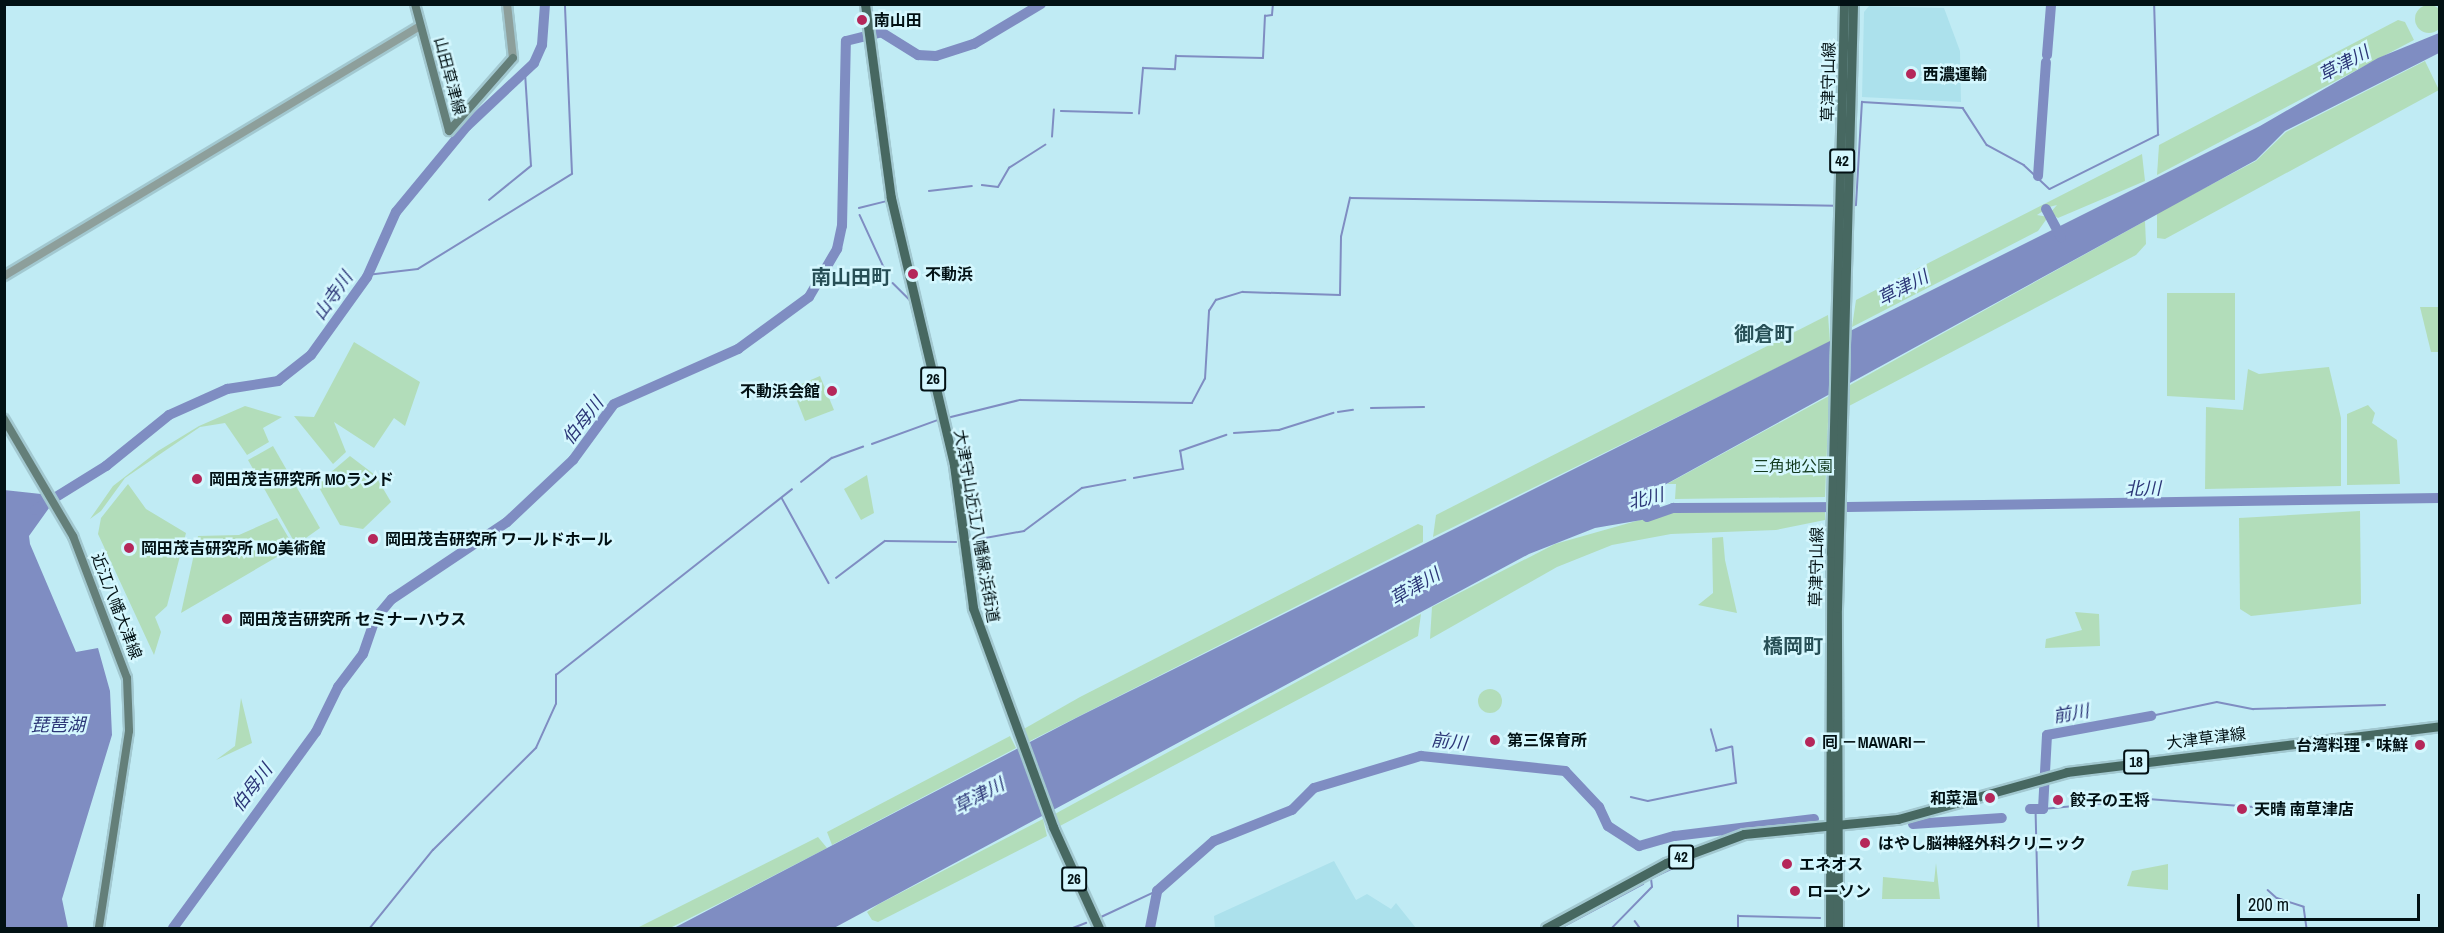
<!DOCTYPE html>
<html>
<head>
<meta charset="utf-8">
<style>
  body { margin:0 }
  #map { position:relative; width:2444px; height:933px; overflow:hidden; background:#c0ebf4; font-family:"Archivo Narrow","Noto Sans JP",sans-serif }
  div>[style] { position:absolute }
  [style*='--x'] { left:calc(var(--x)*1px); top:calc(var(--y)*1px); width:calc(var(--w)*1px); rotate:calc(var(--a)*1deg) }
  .built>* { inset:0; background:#ace1ec }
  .green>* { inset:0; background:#b2ddba }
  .round { border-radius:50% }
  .water>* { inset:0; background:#7f8dc2 }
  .stream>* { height:1.5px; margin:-0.75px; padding:0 0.75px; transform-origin:0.75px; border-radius:0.75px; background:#7f8dc2 }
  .river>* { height:10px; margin:-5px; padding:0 5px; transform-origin:5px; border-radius:5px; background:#7f8dc2 }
  .roads { filter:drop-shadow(2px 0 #a2c8d0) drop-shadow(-2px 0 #a2c8d0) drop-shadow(0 2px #a2c8d0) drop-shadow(0 -2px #a2c8d0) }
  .tertiary>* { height:8px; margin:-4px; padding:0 4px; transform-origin:4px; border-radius:4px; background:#8d9f9b }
  .secondary>* { height:8px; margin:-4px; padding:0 4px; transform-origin:4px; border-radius:4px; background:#647f79 }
  .primary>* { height:9px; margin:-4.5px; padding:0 4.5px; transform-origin:4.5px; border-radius:4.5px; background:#476861 }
  .dots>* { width:16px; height:16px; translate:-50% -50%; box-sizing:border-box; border:3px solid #d4f7fe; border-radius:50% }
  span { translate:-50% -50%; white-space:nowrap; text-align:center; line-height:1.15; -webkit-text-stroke:5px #d4f7fe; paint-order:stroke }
  .shield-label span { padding:2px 4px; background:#d4f7fe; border:2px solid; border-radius:4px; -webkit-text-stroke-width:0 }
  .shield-label { font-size:15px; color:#021114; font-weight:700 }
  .poi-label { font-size:16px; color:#021114; font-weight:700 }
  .left { translate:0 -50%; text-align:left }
  .right { translate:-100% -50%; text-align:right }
  .street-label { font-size:16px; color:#021114 }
  .park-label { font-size:16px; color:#123a1e }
  .water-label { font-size:18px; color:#2c3677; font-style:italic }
  .quarter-label { font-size:20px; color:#274f56; font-weight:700 }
  .frame { position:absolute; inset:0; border:6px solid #021114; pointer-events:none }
  .scale { position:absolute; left:2237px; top:894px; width:183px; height:27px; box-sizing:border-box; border:3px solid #021114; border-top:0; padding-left:8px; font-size:18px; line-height:21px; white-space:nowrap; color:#021114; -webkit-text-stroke:4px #d4f7fe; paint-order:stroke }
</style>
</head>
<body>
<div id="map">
  <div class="built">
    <i style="clip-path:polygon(1869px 6px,1944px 8px,1960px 51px,1961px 102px,1862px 97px,1864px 12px)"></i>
    <i style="clip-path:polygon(1334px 861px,1356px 900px,1367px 894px,1391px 909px,1396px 903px,1416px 928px,1215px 928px,1214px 916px)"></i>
  </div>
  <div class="green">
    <i class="round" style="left:2415px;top:5px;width:28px;height:28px"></i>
    <i style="clip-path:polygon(2398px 20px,2405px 22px,2414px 40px,2157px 175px,2159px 145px)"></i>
    <i style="clip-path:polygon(2425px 61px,2439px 90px,2165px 239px,2157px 238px,2157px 213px,2256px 161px,2286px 132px)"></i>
    <i style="clip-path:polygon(2142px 154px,2145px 181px,2058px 218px,2050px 213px,2057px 205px,2049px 207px,2037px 215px,2048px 217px,2038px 231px,1852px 327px,1856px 300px)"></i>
    <i style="clip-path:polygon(2145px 221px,2146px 244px,2136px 255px,1849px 406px,1850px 385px)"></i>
    <i style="clip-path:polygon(2167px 293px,2235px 293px,2235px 400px,2167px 396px)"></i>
    <i style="clip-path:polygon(2420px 307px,2439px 307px,2439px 352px,2431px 352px)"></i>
    <i style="clip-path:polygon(1828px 315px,1830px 342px,1433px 537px,1436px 515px)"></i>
    <i style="clip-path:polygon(354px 342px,420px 382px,405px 426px,394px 418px,374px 448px,334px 422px,346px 452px,333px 464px,294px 416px,314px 417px)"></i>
    <i style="clip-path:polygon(2329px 367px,2341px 418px,2341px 486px,2205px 489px,2206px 407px,2243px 410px,2248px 369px,2259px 374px)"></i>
    <i style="clip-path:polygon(820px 376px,834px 410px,805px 421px,792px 388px)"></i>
    <i style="clip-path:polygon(1829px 396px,1825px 497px,1675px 499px,1676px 484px,1667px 484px)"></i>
    <i style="clip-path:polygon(2368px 405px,2375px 413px,2372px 423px,2397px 440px,2400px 484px,2347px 485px,2347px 414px)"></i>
    <i style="clip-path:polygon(245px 406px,282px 417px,263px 428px,269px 442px,247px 455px,225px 423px,200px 427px,125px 478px,101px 511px,90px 519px,113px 486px,158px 451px,199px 426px)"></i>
    <i style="clip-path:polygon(273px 446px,320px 528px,296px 545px,248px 460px)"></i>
    <i style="clip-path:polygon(350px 456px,375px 475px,391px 502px,363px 529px,340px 525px,317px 484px)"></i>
    <i style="clip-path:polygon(867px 475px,874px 513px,861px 520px,844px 489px)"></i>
    <i style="clip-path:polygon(128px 484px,146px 509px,186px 533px,167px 606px,155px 617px,161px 632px,154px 655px,98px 534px,101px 518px)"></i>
    <i style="clip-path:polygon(1675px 510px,1825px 512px,1825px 520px,1776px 530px,1671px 534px,1612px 545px,1557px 567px,1430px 639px,1432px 607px,1555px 544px)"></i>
    <i style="clip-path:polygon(2360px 511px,2361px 604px,2251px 616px,2240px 609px,2239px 518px)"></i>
    <i style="clip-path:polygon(277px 518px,294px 547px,181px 613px,198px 536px,239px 535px)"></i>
    <i style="clip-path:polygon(1418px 524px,1423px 526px,1423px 542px,1026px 743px,1022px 730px,1080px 697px)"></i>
    <i style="clip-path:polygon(1723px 537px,1725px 560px,1737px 613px,1698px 605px,1713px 593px,1712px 538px)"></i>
    <i style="clip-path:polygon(2075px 612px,2099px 614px,2100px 646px,2045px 648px,2046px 639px,2082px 630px)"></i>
    <i style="clip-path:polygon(1421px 614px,1418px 636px,1058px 827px,1053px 815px)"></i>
    <i class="round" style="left:1478px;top:689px;width:24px;height:24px"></i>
    <i style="clip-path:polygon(241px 698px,252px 743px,216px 760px,235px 746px)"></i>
    <i style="clip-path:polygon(1010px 736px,1016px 748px,832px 845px,827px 832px)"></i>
    <i style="clip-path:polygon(1043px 819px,1047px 836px,878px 922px,872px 920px,867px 912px,879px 904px)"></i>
    <i style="clip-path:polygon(818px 837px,827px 848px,736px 895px,670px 928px,637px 928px)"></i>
    <i style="clip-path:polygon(1936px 863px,1940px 899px,1882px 899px,1883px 877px,1934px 882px)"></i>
    <i style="clip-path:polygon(2168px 864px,2168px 890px,2127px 886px,2132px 871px)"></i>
  </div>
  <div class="water">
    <i style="clip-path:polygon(2439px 33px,2439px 53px,2285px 131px,2256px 160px,1659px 488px,1650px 498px,1660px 505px,1659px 517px,1595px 528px,1529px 554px,834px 928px,674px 928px,1076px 718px,2260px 126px,2378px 58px)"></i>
    <i style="clip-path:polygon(4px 490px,41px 494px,49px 508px,29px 536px,30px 544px,76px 652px,98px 648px,110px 691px,112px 735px,62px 899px,68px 928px,5px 928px)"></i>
  </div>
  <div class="stream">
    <i style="--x:1061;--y:111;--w:71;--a:1.6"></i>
    <i style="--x:1139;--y:114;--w:46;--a:-85"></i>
    <i style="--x:1143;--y:68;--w:32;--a:2"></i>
    <i style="--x:1175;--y:69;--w:13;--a:-86"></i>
    <i style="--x:1176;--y:56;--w:87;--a:1.3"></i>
    <i style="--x:1263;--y:58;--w:42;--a:-87.3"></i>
    <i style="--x:1265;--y:16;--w:7;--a:-8"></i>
    <i style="--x:1272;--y:15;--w:11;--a:-85"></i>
    <i style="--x:1052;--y:137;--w:27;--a:-86"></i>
    <i style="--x:982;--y:185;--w:16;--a:7"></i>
    <i style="--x:998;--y:187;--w:22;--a:-60"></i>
    <i style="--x:1009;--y:168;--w:43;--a:-32.6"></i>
    <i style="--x:929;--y:191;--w:43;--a:-6.6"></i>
    <i style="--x:489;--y:200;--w:54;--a:-39"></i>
    <i style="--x:531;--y:166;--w:93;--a:-93.7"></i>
    <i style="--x:1851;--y:206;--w:5;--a:-11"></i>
    <i style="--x:1856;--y:205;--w:103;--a:-86.7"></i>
    <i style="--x:1862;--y:102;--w:101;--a:3.4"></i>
    <i style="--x:1963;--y:108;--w:44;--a:57"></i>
    <i style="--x:1987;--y:145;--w:42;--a:28.4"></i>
    <i style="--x:2024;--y:165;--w:35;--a:43"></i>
    <i style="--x:2050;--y:189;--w:121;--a:-26.6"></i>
    <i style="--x:2158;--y:135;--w:131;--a:-91.7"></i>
    <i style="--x:859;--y:208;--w:29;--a:-14"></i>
    <i style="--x:860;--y:215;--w:67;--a:65.3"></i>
    <i style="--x:367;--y:275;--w:51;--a:-6.7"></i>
    <i style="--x:418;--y:269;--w:181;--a:-31.7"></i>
    <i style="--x:572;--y:174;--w:170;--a:-92.4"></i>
    <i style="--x:893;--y:283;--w:24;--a:45"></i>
    <i style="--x:922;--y:310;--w:108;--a:76.6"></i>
    <i style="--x:1371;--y:408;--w:53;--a:-1.1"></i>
    <i style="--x:1338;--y:412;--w:15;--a:-8"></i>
    <i style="--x:947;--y:418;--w:75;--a:-13.9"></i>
    <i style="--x:1020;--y:400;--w:172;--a:1"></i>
    <i style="--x:1192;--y:403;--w:27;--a:-62"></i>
    <i style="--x:1205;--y:379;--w:68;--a:-86.6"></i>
    <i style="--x:1209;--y:311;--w:13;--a:-58"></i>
    <i style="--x:1216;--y:300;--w:28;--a:-17"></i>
    <i style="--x:1243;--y:292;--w:97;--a:1.8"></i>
    <i style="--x:1340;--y:295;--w:58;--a:-89"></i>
    <i style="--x:1341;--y:237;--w:40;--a:-77"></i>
    <i style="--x:1350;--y:198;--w:485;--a:0.9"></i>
    <i style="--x:1234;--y:433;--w:45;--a:-3.8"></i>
    <i style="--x:1279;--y:430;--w:57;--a:-17.5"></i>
    <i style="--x:872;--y:444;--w:70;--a:-20"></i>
    <i style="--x:1134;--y:478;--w:50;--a:-10.4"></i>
    <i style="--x:1183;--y:469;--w:18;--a:-99"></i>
    <i style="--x:1180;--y:451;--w:49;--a:-19.2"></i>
    <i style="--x:801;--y:482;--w:39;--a:-38"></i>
    <i style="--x:832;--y:458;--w:33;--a:-20"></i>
    <i style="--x:782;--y:498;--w:97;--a:61.1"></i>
    <i style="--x:969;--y:541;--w:56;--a:-10.3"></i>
    <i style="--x:1024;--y:531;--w:72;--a:-36.6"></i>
    <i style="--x:1082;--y:488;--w:44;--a:-10.5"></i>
    <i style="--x:836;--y:578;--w:61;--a:-37.1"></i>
    <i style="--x:885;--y:541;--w:71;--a:0.8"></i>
    <i style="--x:2151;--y:716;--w:67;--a:-12"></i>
    <i style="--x:2217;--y:702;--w:37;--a:11"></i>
    <i style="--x:2253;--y:709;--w:132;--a:-1.7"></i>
    <i style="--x:1631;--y:797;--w:17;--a:13"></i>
    <i style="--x:1648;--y:801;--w:90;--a:-11.6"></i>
    <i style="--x:1736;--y:783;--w:36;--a:-96"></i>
    <i style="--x:1732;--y:747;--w:16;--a:165"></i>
    <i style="--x:1717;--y:751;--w:22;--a:-106"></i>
    <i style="--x:2036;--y:809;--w:119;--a:88.6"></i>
    <i style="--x:2043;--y:809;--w:105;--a:-5.4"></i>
    <i style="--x:2148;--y:799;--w:106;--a:4.3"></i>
    <i style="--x:1721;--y:837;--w:7;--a:-34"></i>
    <i style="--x:1652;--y:878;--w:38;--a:-25"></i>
    <i style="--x:2268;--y:890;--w:12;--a:42"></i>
    <i style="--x:2277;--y:898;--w:28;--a:18"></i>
    <i style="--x:2304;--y:907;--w:21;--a:82"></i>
    <i style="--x:1099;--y:918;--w:64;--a:-25"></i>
    <i style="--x:1635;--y:921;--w:9;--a:54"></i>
    <i style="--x:370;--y:928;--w:100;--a:-51.1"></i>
    <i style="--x:433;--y:850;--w:145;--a:-44.7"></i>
    <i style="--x:536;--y:748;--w:48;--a:-65.6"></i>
    <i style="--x:556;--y:704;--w:29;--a:-90"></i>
    <i style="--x:556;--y:675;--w:300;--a:-38.2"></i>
    <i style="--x:1073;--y:928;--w:14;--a:-21"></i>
    <i style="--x:1561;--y:928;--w:93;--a:-28.2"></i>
    <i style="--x:1612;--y:928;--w:57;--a:-45.7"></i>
    <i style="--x:1652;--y:887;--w:8;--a:-97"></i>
    <i style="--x:1738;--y:928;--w:12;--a:-90"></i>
    <i style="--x:1738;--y:916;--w:82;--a:1.4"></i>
  </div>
  <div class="river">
    <i style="--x:2047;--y:55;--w:50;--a:-85.4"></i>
    <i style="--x:2038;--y:176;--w:114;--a:-86"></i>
    <i style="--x:2046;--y:209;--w:32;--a:62"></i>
    <i style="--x:1847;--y:507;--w:593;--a:-0.87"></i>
    <i style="--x:35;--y:510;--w:84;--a:-31.8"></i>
    <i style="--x:106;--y:466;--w:81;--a:-39"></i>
    <i style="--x:169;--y:415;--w:64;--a:-24.1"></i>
    <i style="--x:227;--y:389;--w:52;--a:-8.9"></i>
    <i style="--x:278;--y:381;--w:42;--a:-38.2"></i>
    <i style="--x:311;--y:355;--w:96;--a:-54.3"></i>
    <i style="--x:367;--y:277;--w:71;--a:-66"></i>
    <i style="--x:396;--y:212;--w:112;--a:-50.5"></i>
    <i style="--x:467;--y:126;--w:92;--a:-43.2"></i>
    <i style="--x:534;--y:63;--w:20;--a:-66"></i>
    <i style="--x:542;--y:45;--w:41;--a:-85.8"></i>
    <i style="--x:1647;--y:517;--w:28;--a:-19"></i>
    <i style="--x:1673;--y:508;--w:168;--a:-0.3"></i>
    <i style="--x:2030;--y:809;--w:13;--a:0"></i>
    <i style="--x:2043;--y:809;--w:74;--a:-86.9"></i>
    <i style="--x:2047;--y:735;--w:106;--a:-10.4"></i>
    <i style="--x:1913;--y:824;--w:89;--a:-3.9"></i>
    <i style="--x:173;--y:928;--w:243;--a:-53.9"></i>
    <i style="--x:316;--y:732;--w:50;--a:-63.9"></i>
    <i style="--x:338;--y:687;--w:41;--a:-52.9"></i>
    <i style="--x:363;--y:654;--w:37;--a:-71"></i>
    <i style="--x:375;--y:619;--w:26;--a:-50"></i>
    <i style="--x:392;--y:599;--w:138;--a:-33.8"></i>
    <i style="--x:507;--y:522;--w:91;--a:-43.2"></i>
    <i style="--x:573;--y:460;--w:69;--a:-53.8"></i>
    <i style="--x:614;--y:404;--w:136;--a:-23.9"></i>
    <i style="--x:738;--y:349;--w:88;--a:-36.2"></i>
    <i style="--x:809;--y:297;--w:56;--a:-59.7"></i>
    <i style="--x:837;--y:249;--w:24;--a:-78"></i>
    <i style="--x:842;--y:226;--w:185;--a:-88.8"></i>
    <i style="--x:846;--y:41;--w:36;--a:-14"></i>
    <i style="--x:881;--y:32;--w:44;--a:31.9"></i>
    <i style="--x:918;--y:55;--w:18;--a:3"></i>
    <i style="--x:936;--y:56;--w:40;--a:-18"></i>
    <i style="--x:974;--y:44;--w:78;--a:-30.8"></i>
    <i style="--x:1150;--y:928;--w:38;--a:-79"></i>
    <i style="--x:1157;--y:891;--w:76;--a:-41.3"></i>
    <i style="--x:1214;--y:841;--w:84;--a:-21.7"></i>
    <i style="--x:1292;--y:810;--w:31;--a:-45"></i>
    <i style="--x:1314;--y:788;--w:112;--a:-16.7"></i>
    <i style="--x:1421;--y:756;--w:145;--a:5.9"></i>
    <i style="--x:1565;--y:771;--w:50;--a:46.6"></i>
    <i style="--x:1599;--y:807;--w:21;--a:65"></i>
    <i style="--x:1608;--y:826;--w:37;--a:33"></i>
    <i style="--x:1639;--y:846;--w:37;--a:-16"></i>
    <i style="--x:1675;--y:836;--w:140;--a:-7"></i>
  </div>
  <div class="roads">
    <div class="tertiary">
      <i style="--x:507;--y:4;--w:54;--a:83.7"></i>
      <i style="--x:4;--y:276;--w:485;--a:-31"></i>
    </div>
    <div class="secondary">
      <i style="--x:415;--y:4;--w:131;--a:75"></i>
      <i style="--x:449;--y:131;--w:97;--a:-48.8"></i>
      <i style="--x:4;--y:419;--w:136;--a:59.5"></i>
      <i style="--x:73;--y:536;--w:152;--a:69.2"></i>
      <i style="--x:127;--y:678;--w:53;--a:87.8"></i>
      <i style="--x:129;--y:731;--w:199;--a:98.7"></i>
    </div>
    <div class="primary">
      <i style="--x:865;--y:4;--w:196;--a:82.4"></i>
      <i style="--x:891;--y:198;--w:274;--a:76.7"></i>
      <i style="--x:954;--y:465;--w:144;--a:82.4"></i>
      <i style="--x:973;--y:608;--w:233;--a:69.9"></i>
      <i style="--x:1053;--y:827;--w:111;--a:65.5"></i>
      <i style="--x:1546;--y:928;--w:136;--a:-28.4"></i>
      <i style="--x:1666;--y:863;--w:83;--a:-20.4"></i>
      <i style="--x:1744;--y:834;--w:155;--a:-5.6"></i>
      <i style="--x:1898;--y:819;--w:175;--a:-15.5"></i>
      <i style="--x:2067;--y:772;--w:376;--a:-7"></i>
      <i style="--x:1830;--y:928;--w:375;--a:-89.8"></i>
      <i style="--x:1831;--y:553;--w:549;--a:-88.64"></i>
      <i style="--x:1838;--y:928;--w:320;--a:-90.2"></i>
      <i style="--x:1837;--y:608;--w:604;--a:-88.48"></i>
    </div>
  </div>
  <div class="dots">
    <i style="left:862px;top:20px;background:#b5275a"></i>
    <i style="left:1911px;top:74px;background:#b5275a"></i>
    <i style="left:913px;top:274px;background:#b5275a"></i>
    <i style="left:832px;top:391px;background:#b5275a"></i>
    <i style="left:197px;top:479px;background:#b5275a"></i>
    <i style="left:373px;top:539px;background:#b5275a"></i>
    <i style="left:129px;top:548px;background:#b5275a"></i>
    <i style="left:227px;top:619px;background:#b5275a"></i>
    <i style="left:1495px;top:740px;background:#b5275a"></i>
    <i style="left:1810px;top:742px;background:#b5275a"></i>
    <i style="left:2420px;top:745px;background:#b5275a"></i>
    <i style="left:1990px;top:798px;background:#b5275a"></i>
    <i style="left:2058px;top:800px;background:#b5275a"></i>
    <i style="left:2242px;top:809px;background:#b5275a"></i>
    <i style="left:1865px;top:843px;background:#b5275a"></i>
    <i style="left:1787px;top:864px;background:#b5275a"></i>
    <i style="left:1795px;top:891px;background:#b5275a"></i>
  </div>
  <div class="shield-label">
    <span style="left:1842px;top:161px">42</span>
    <span style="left:933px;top:379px">26</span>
    <span style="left:2136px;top:762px">18</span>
    <span style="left:1681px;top:857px">42</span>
    <span style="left:1074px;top:879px">26</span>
  </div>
  <div class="poi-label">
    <span class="left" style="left:874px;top:20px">南山田</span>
    <span class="left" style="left:1923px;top:74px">西濃運輸</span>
    <span class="left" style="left:925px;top:274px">不動浜</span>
    <span class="right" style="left:820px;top:391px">不動浜会館</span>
    <span class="left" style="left:209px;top:479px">岡田茂吉研究所 MOランド</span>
    <span class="left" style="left:385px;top:539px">岡田茂吉研究所 ワールドホール</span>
    <span class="left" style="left:141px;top:548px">岡田茂吉研究所 MO美術館</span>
    <span class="left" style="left:239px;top:619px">岡田茂吉研究所 セミナーハウス</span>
    <span class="left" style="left:1507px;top:740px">第三保育所</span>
    <span class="left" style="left:1822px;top:742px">囘 －MAWARI－</span>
    <span class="right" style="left:2408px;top:745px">台湾料理・味鮮</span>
    <span class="right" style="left:1978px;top:798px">和菜温</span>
    <span class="left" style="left:2070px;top:800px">餃子の王将</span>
    <span class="left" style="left:2254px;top:809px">天晴 南草津店</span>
    <span class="left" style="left:1878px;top:843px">はやし脳神経外科クリニック</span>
    <span class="left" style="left:1799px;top:864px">エネオス</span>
    <span class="left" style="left:1807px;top:891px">ローソン</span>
  </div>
  <div class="street-label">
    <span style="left:450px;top:76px;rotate:75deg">山田草津線</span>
    <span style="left:1828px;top:82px;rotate:-89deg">草津守山線</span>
    <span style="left:977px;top:526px;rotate:80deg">大津守山近江八幡線;浜街道</span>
    <span style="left:1816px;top:567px;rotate:-89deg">草津守山線</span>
    <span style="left:117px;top:606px;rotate:69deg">近江八幡大津線</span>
    <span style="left:2206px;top:738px;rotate:-7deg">大津草津線</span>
  </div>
  <div class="park-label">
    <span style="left:1793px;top:466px">三角地公園</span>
  </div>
  <div class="water-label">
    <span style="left:2344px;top:64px;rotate:-28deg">草津川</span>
    <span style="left:1903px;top:288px;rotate:-27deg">草津川</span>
    <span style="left:333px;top:296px;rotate:-55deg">山寺川</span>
    <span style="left:583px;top:421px;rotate:-52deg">伯母川</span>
    <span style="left:2143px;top:489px;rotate:-1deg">北川</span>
    <span style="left:1646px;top:499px;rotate:-14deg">北川</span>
    <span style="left:1415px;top:587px;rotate:-31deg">草津川</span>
    <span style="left:2071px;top:714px;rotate:-10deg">前川</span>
    <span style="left:58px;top:725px">琵琶湖</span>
    <span style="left:1449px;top:742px;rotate:6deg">前川</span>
    <span style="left:252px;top:788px;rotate:-53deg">伯母川</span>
    <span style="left:979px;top:796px;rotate:-28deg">草津川</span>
  </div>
  <div class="quarter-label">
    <span style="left:851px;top:276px">南山田町</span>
    <span style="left:1764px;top:333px">御倉町</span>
    <span style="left:1793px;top:645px">橋岡町</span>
  </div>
  <div class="frame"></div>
  <div class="scale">200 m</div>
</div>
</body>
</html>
